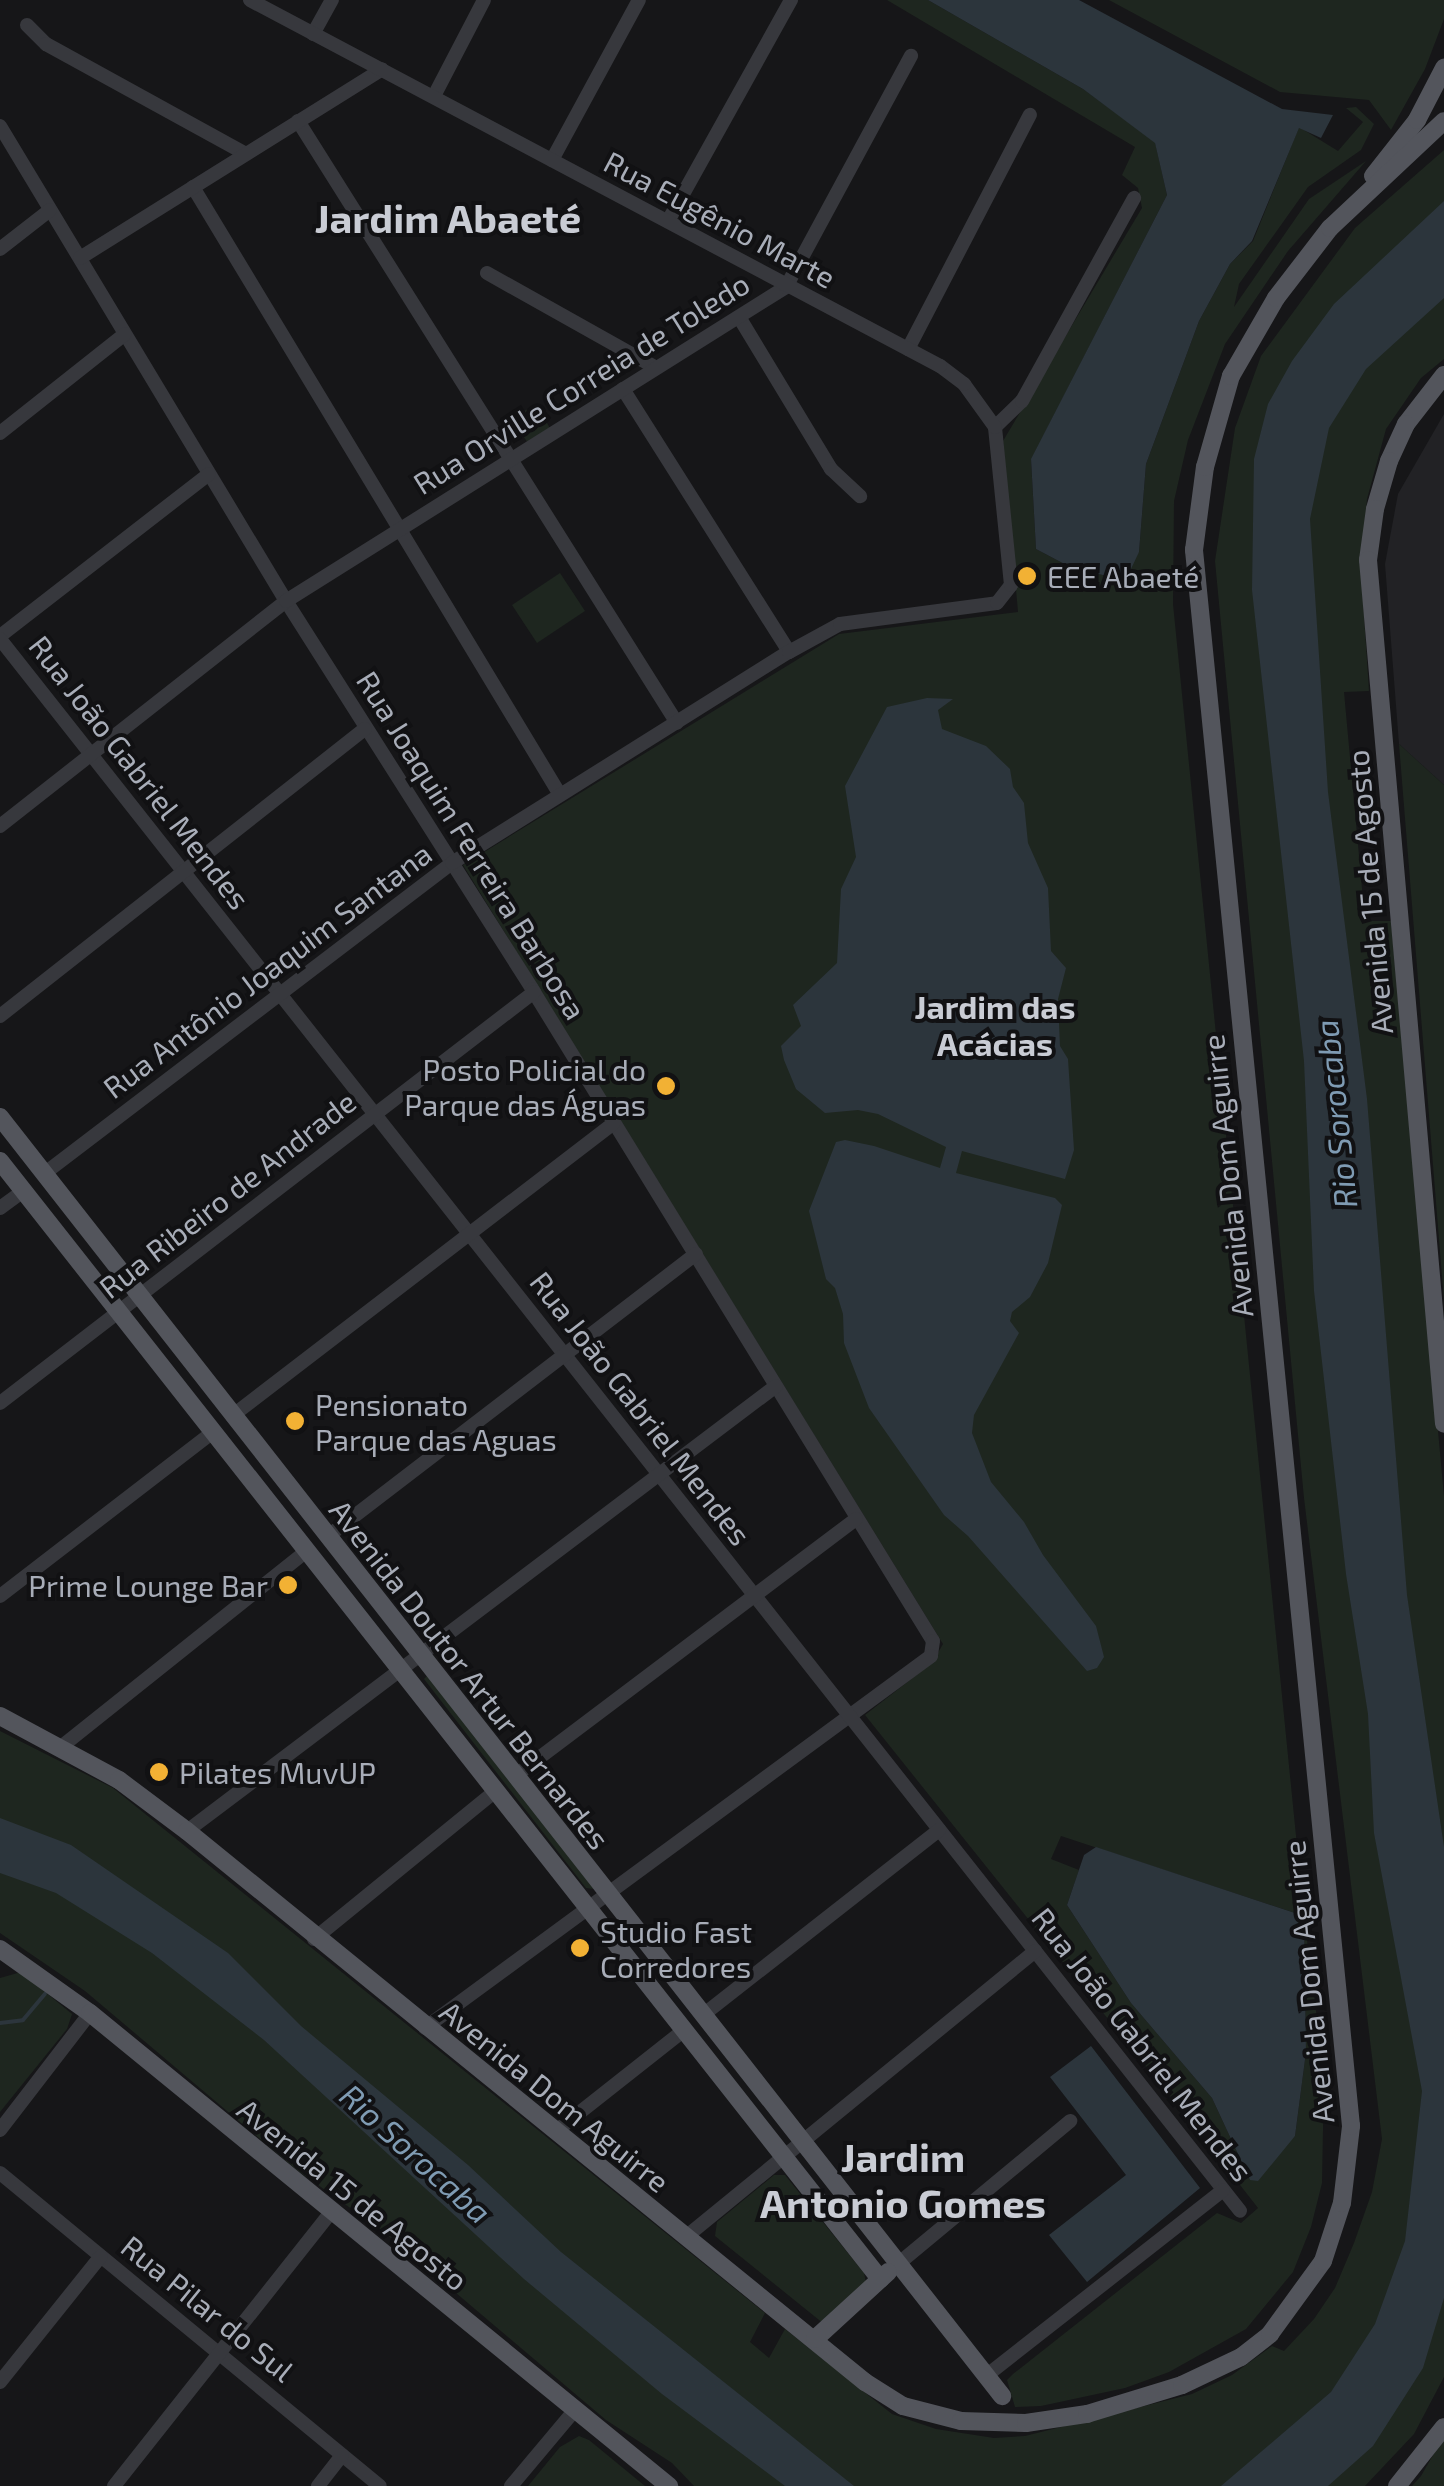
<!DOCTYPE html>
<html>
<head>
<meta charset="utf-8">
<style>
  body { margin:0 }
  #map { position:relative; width:1444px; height:2486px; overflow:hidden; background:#161618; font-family:"Exo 2",sans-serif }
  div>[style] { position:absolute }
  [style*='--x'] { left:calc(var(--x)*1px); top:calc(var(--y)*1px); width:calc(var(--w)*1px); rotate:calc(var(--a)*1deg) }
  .built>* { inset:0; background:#222225 }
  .green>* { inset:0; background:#1e261f }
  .water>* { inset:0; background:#2c353c }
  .stream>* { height:4px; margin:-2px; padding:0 2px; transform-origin:2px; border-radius:2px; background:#2c353c }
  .minor>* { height:14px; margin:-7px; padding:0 7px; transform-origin:7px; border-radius:7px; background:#37383d }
  .major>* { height:18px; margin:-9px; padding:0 9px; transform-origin:9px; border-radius:9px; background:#53555c }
  .dots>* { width:28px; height:28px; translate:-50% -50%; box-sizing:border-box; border:5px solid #111113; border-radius:50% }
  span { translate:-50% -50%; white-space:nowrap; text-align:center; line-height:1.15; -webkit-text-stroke:8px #111113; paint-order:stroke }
  .street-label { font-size:30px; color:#a8adb8 }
  .poi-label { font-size:30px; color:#a8adb8 }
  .left { translate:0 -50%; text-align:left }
  .right { translate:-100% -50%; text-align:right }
  .neighbourhood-label { font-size:32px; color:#c9ccd4; font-weight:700 }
  .water-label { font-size:32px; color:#7f9bb3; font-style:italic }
  .district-label { font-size:40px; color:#c9ccd4; font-weight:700 }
</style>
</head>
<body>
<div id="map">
  <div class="built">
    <i style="clip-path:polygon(1444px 414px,1444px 785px,1399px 744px,1385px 564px,1398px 494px)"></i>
  </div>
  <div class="green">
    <i style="clip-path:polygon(887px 0,928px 0,1083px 89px,1155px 142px,1167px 195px,1031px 460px,1036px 549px,1072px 568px,1107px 576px,1139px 552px,1146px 464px,1199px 321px,1230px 264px,1253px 241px,1299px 127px,1338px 151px,1363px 122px,1346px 108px,1356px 107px,1374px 124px,1361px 150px,1308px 187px,1239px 284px,1234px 307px,1309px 199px,1366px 161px,1288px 251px,1225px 344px,1188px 440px,1174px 501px,1173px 604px,1304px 1916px,1061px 1836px,1051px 1859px,1079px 1870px,1067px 1905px,1131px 2003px,1212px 2098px,1250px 2180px,1295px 2136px,1306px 2052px,1304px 1916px,1324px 2075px,1322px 2183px,1311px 2227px,1293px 2272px,1246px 2329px,1169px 2372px,1125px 2388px,1041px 2406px,1015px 2407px,1007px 2380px,1013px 2374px,1217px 2213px,1241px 2223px,1258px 2208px,1194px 2126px,1204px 2116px,1192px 2100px,1180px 2109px,865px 1715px,932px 1663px,943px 1644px,463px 865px,839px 634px,1018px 612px,1003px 441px,1142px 208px,1138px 188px,1122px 175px,1135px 147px)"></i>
    <i style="clip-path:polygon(1109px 0,1444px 0,1444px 19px,1425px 69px,1391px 130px,1369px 100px,1280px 92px)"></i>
    <i style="clip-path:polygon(1444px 150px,1444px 359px,1421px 378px,1386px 429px,1367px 499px,1361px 570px,1369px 691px,1344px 692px,1365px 921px,1391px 921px,1444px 1496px,1444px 2377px,1414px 2434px,1365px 2486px,694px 2486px,672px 2463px,606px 2420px,384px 2232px,297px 2170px,85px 1991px,0 1933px,0 1731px,113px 1788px,765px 2313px,750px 2342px,769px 2358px,785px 2329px,892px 2414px,936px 2429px,994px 2438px,1025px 2436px,1192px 2394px,1232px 2375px,1272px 2346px,1284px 2351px,1314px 2319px,1335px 2288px,1354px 2243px,1372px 2192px,1382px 2139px,1304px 1498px,1215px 561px,1235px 428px,1261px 356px,1355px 228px)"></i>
    <i style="clip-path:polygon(536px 404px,551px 430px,528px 443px,511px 419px)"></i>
    <i style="clip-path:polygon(560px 573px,585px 611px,537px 643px,512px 605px)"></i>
    <i style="clip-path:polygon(1399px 744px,1444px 785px,1444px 1301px)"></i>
    <i style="clip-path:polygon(429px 1674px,594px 1889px,586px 1888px,424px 1679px)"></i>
    <i style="clip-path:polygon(21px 1972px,72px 2014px,67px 2029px,0 2112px,0 1978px)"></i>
    <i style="clip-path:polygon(774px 2175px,785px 2175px,864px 2273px,866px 2283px,824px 2324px,715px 2236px,717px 2222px)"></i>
    <i style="clip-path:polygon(579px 2436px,589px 2440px,645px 2486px,528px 2486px,560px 2447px)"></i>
    <i style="clip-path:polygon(1444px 2436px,1444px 2486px,1412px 2486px,1421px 2476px)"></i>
  </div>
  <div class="water">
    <i style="clip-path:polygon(928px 0,1079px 0,1282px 109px,1333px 115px,1321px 138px,1299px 128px,1252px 241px,1230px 264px,1199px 321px,1146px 464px,1139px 552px,1130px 571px,1107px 576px,1072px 568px,1036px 549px,1031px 459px,1167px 195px,1155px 143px,1083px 89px)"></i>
    <i style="clip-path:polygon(1444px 201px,1444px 298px,1366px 369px,1329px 428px,1310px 519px,1328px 792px,1367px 1099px,1407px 1595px,1444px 1847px,1444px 2298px,1423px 2368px,1373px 2446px,1328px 2486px,1221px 2486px,1331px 2392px,1375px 2324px,1405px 2241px,1422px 2091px,1374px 1833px,1368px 1714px,1346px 1574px,1314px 1291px,1304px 1061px,1252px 590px,1254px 459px,1268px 404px,1292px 361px,1334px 304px)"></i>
    <i style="clip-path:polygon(927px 698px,953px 699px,938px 710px,942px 729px,986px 746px,1010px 769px,1013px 787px,1024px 803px,1028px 843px,1048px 888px,1051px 951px,1066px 968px,1058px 999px,1060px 1046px,1068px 1059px,1074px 1150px,1065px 1179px,962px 1151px,956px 1173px,1055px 1198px,1062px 1205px,1048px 1263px,1030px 1297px,1012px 1312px,1010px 1321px,1019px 1333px,974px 1415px,972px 1433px,991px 1482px,1024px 1522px,1043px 1555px,1096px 1626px,1104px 1657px,1097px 1668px,1087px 1671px,968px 1536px,944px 1515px,869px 1408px,844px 1343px,843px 1314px,835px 1288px,826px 1279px,809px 1211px,836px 1142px,845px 1140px,874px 1146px,940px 1168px,946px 1147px,878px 1114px,858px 1110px,825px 1113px,796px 1089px,784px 1060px,781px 1046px,801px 1026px,793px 1005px,837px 963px,841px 889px,856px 857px,845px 786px,887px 707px)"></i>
    <i style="clip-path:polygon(0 1818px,71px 1845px,228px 1953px,301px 2026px,468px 2165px,561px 2252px,854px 2486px,785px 2486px,662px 2394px,524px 2279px,264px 2040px,152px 1953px,56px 1893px,0 1873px)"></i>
    <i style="clip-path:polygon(1096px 1847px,1304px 1916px,1306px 2052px,1295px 2136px,1258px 2181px,1250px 2180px,1212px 2098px,1131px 2003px,1067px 1905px,1084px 1855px)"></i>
    <i style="clip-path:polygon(1091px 2046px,1200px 2188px,1087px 2282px,1049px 2235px,1126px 2175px,1050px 2077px)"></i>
  </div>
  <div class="stream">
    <i style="--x:0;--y:2023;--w:23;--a:-7"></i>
    <i style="--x:23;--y:2020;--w:34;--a:-50"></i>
  </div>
  <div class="minor">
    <i style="--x:27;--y:25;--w:27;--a:45"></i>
    <i style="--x:46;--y:44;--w:228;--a:28.8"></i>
    <i style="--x:313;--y:34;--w:39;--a:-61"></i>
    <i style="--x:434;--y:96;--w:108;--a:-62.5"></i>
    <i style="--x:298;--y:121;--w:711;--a:57.81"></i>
    <i style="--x:0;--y:126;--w:554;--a:58.95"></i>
    <i style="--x:286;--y:601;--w:459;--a:57.6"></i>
    <i style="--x:532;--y:989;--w:765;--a:58.41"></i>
    <i style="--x:933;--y:1641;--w:15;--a:98"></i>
    <i style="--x:931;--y:1656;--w:628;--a:143.68"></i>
    <i style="--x:552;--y:160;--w:182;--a:-61.5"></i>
    <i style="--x:193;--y:187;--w:708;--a:58.87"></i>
    <i style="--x:668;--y:221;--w:253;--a:-60.9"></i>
    <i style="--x:0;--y:249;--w:63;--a:-38"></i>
    <i style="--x:80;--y:258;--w:356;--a:-32"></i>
    <i style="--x:487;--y:273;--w:194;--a:29.3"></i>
    <i style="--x:739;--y:317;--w:178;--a:58.8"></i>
    <i style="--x:831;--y:469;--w:40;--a:43"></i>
    <i style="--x:908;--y:349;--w:264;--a:-62.5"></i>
    <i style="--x:623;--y:389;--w:311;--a:57.7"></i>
    <i style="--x:995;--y:427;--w:37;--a:-44"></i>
    <i style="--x:1022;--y:401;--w:232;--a:-61.1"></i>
    <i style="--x:0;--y:433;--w:159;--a:-38.4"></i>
    <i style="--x:0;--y:636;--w:264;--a:-37.8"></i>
    <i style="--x:0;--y:639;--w:2002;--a:51.73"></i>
    <i style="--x:0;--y:826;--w:364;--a:-38.2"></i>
    <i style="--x:286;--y:601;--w:590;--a:-32.13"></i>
    <i style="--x:786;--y:287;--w:263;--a:-61.6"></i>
    <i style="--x:0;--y:1016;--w:464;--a:-38.2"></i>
    <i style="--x:45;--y:1173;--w:512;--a:-37.3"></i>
    <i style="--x:452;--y:863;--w:398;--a:-32.1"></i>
    <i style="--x:789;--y:652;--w:58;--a:-28.8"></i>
    <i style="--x:840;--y:624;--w:158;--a:-7.6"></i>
    <i style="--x:997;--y:603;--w:23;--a:-52"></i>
    <i style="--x:1011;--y:585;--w:159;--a:-95.8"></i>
    <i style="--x:995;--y:427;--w:53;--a:-125.8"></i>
    <i style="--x:964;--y:384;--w:30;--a:-143"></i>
    <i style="--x:940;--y:366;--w:781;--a:-152.06"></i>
    <i style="--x:0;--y:1208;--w:29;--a:-36"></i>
    <i style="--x:0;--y:1403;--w:674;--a:-37.58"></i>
    <i style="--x:232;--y:1416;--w:481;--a:-37.5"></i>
    <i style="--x:327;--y:1537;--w:465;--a:-37.5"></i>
    <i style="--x:0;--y:1596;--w:270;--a:-37.6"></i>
    <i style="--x:61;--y:1747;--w:316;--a:-38.6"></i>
    <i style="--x:515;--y:1776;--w:427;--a:-37"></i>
    <i style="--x:187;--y:1831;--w:738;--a:-37.07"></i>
    <i style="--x:314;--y:1939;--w:232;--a:-39.2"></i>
    <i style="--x:703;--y:2015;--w:300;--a:-38.1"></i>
    <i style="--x:0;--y:2130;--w:148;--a:-52.4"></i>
    <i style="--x:555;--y:2132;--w:163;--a:-38.3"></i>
    <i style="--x:0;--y:2173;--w:492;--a:39.5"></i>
    <i style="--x:687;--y:2236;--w:450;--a:-39.3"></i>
    <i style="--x:898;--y:2264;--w:224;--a:-39.7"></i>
    <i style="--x:986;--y:2376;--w:301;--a:-38.1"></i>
    <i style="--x:0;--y:2382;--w:161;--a:-51.3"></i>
    <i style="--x:114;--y:2486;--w:350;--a:-51.6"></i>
    <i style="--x:318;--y:2486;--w:39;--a:-52"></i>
    <i style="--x:511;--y:2486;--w:98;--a:-50"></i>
  </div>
  <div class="major">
    <i style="--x:1373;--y:176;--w:71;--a:-51.8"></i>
    <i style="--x:1417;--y:120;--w:59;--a:-62.6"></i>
    <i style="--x:1444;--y:375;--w:62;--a:127.8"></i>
    <i style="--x:1406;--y:424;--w:41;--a:114.7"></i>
    <i style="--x:1389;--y:461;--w:50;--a:106.3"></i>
    <i style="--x:1375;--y:509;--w:51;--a:97.8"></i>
    <i style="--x:1368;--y:560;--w:867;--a:84.97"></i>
    <i style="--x:0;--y:1117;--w:1625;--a:51.92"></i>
    <i style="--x:0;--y:1161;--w:1423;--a:51.79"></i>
    <i style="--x:0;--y:1716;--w:135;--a:28.3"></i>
    <i style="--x:119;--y:1780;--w:85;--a:36.9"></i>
    <i style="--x:187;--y:1831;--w:874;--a:39.1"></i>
    <i style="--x:865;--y:2382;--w:45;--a:32.3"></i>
    <i style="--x:903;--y:2406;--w:60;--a:14.5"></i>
    <i style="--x:961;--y:2421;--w:65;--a:1.8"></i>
    <i style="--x:1026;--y:2423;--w:62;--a:-8.4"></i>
    <i style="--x:1087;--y:2414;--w:99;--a:-17"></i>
    <i style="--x:1182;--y:2385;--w:65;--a:-25.4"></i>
    <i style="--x:1241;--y:2357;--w:37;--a:-38"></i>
    <i style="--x:1270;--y:2334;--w:90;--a:-54"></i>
    <i style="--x:1323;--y:2261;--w:61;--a:-71.9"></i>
    <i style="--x:1342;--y:2203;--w:78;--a:-83.3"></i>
    <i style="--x:1351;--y:2126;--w:1584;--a:-95.69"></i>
    <i style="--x:1194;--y:550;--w:84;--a:-82.5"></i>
    <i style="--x:1205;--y:467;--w:95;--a:-74.1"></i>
    <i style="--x:1231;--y:376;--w:90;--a:-60"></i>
    <i style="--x:1276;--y:298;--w:88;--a:-52.4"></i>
    <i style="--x:1330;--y:228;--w:156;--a:-43.2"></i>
    <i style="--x:0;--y:1949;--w:110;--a:35.4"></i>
    <i style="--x:90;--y:2013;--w:748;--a:39.25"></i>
    <i style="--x:815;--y:2339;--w:99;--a:-42.5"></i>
    <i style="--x:1397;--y:2486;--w:75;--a:-51.5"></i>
  </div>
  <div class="dots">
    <i style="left:1027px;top:576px;background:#f2b134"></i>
    <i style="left:666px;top:1086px;background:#f2b134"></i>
    <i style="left:295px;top:1421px;background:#f2b134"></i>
    <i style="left:288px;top:1585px;background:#f2b134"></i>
    <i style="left:159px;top:1772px;background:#f2b134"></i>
    <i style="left:580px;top:1948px;background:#f2b134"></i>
  </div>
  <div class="street-label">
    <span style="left:720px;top:219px;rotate:28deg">Rua Eugênio Marte</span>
    <span style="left:581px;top:383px;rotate:-32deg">Rua Orville Correia de Toledo</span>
    <span style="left:140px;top:772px;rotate:52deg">Rua João Gabriel Mendes</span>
    <span style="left:472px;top:845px;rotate:58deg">Rua Joaquim Ferreira Barbosa</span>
    <span style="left:1369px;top:892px;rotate:-95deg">Avenida 15 de Agosto</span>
    <span style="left:267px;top:970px;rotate:-37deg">Rua Antônio Joaquim Santana</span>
    <span style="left:1227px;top:1176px;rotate:-96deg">Avenida Dom Aguirre</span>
    <span style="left:227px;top:1194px;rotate:-38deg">Rua Ribeiro de Andrade</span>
    <span style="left:641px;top:1408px;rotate:52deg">Rua João Gabriel Mendes</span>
    <span style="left:470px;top:1674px;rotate:52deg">Avenida Doutor Artur Bernardes</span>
    <span style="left:1308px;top:1982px;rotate:-96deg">Avenida Dom Aguirre</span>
    <span style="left:1143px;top:2044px;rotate:52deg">Rua João Gabriel Mendes</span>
    <span style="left:555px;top:2096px;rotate:39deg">Avenida Dom Aguirre</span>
    <span style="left:353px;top:2194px;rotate:39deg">Avenida 15 de Agosto</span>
    <span style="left:208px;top:2308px;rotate:39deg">Rua Pilar do Sul</span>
  </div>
  <div class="poi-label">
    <span class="left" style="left:1047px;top:576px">EEE Abaeté</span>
    <span class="right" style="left:646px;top:1086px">Posto Policial do<br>Parque das Águas</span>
    <span class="left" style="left:315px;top:1421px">Pensionato<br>Parque das Aguas</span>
    <span class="right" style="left:268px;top:1585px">Prime Lounge Bar</span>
    <span class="left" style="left:179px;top:1772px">Pilates MuvUP</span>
    <span class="left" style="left:600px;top:1948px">Studio Fast<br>Corredores</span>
  </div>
  <div class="neighbourhood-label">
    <span style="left:995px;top:1025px">Jardim das<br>Acácias</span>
  </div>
  <div class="water-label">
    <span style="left:1335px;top:1114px;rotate:-96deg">Rio Sorocaba</span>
    <span style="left:416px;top:2153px;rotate:42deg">Rio Sorocaba</span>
  </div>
  <div class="district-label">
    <span style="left:448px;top:217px">Jardim Abaeté</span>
    <span style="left:903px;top:2179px">Jardim<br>Antonio Gomes</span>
  </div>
</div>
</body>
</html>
